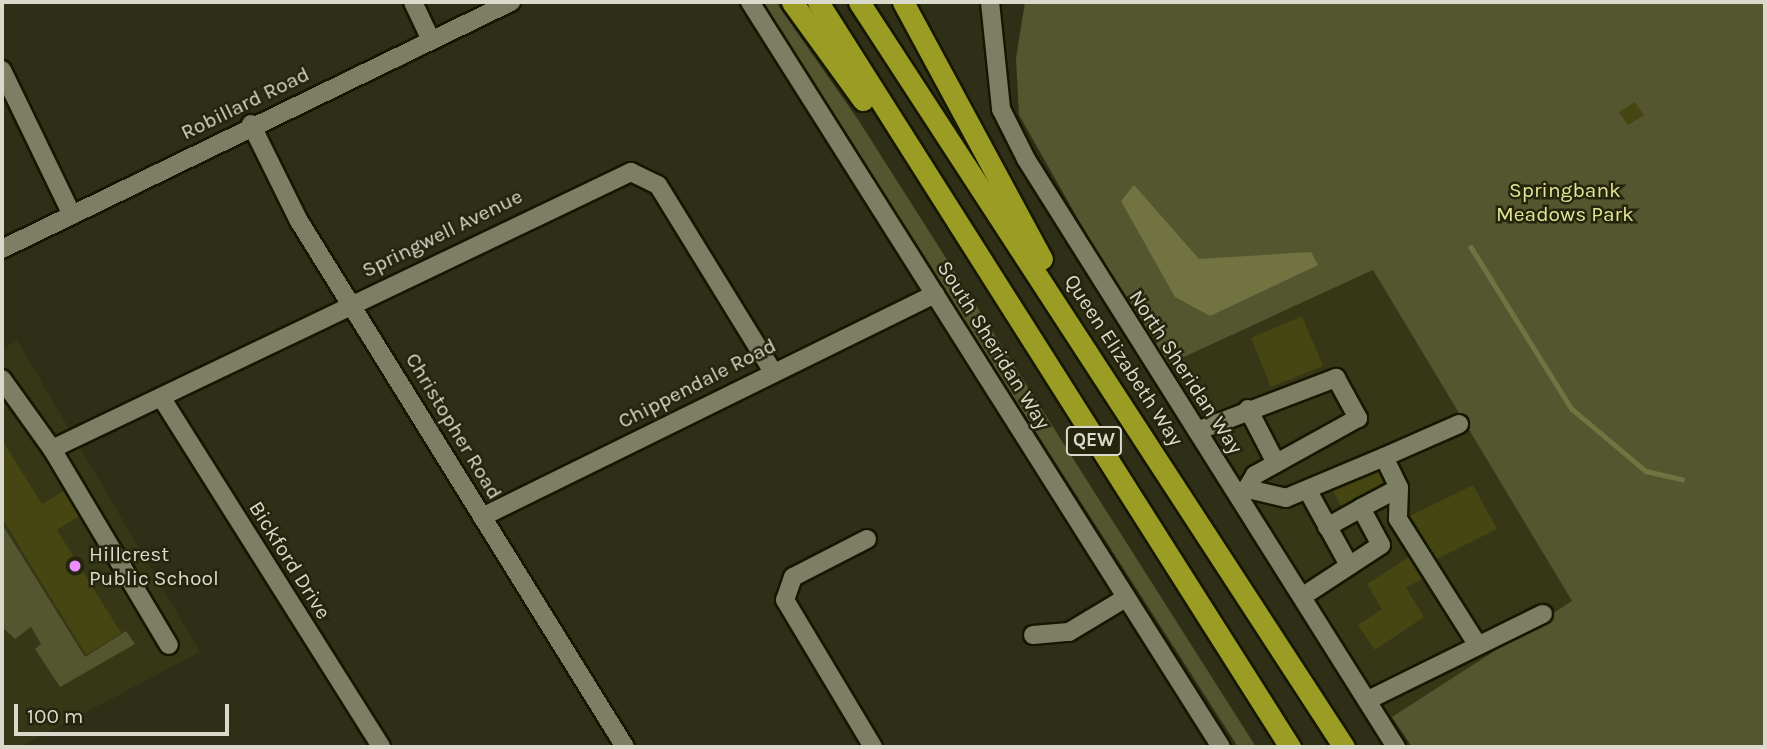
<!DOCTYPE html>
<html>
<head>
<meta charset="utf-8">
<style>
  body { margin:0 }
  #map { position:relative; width:1767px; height:749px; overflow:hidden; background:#2e2f16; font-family:Karla,sans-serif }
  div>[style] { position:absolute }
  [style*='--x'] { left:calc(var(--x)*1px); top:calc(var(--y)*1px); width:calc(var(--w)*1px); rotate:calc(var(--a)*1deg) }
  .built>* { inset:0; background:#363716 }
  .green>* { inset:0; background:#54562f }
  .water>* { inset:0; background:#717341 }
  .stream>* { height:4.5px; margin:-2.25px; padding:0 2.25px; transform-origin:2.25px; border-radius:2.25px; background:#717341 }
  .building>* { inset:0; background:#454612 }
  .roads { filter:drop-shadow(2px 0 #161701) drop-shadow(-2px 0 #161701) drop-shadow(0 2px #161701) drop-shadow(0 -2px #161701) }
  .minor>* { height:18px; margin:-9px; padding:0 9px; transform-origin:9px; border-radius:9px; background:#7d7f64 }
  .highway>* { height:21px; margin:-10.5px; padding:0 10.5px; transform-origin:10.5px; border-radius:10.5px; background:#9a9c23 }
  .dots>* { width:19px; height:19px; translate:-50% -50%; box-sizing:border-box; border:4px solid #24250c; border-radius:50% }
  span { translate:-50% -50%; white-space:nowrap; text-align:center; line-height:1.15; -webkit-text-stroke:5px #24250c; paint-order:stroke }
  .shield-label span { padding:2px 5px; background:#24250c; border:2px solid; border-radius:5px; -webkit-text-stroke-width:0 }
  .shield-label { font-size:19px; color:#d9dacc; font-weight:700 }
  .street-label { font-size:21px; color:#d9dacc }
  .park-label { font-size:21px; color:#e1e495 }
  .poi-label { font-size:21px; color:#d9dacc }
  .left { translate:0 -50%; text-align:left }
  .frame { position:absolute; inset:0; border:4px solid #d9dacc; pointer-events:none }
  .scale { position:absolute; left:14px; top:704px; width:215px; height:32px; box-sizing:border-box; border:4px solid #d9dacc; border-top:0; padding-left:9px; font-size:21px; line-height:24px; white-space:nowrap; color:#d9dacc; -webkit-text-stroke:5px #24250c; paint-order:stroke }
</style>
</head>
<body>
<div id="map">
  <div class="built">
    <i style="clip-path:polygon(1373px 270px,1572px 601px,1384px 727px,1162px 367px)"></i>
    <i style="clip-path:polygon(17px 340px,200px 652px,20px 747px,2px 747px,2px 350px)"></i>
  </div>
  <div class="green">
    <i style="clip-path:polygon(760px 2px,776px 2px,859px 121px,1256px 747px,1238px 747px)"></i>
    <i style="clip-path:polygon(1025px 2px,1765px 2px,1765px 747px,1412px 747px,1392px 717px,1572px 601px,1373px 270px,1162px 367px,1019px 115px,1016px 58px)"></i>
    <i style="clip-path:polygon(2px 524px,85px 657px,126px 631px,135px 644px,60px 687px,35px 649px,41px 644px,31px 627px,15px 639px,2px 627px)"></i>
  </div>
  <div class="water">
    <i style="clip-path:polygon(1134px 185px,1199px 259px,1311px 252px,1318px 265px,1210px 316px,1175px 297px,1121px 201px)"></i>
  </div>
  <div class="stream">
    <i style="--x:1471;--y:247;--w:191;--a:58.1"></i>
    <i style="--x:1572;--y:409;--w:97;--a:40"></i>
    <i style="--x:1646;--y:471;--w:37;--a:13"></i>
  </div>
  <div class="building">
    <i style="clip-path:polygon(1635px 102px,1644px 115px,1628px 125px,1619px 112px)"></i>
    <i style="clip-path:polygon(1302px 316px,1323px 366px,1271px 387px,1251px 338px)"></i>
    <i style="clip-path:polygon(2px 440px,42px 504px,64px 491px,79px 516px,57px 530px,121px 633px,86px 655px,2px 518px)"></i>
    <i style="clip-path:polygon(1378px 472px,1384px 483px,1341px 506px,1333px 491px)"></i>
    <i style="clip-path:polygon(1473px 485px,1497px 529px,1437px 559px,1410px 516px)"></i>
    <i style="clip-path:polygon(1409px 557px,1422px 579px,1406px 588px,1424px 617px,1375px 650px,1358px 625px,1382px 609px,1367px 584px)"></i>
  </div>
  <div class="roads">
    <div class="minor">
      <i style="--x:413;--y:2;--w:42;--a:64.7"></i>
      <i style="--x:750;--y:2;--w:881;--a:57.7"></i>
      <i style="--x:990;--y:2;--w:108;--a:84.1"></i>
      <i style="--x:1001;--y:109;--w:56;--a:63.4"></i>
      <i style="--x:1026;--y:159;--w:695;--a:57.82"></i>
      <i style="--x:2;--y:70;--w:161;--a:64.2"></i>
      <i style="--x:251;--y:124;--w:108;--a:63.7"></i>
      <i style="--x:299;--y:221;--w:619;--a:58.21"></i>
      <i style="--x:2;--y:249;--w:566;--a:-25.89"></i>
      <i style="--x:2;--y:379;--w:86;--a:54.5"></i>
      <i style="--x:52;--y:449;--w:228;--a:59.2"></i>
      <i style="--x:161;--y:397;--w:413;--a:57.8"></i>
      <i style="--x:1248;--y:409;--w:61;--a:62.6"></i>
      <i style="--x:1197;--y:431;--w:149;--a:-20.9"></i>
      <i style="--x:1336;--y:378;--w:46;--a:61.2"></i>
      <i style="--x:1358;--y:418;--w:118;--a:151"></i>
      <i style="--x:1255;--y:475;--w:23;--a:121"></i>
      <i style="--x:52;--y:449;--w:642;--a:-25.57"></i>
      <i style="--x:631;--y:172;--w:30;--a:26"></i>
      <i style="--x:658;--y:185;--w:217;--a:58.4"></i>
      <i style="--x:1384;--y:457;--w:82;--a:-23.7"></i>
      <i style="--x:1399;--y:488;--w:31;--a:92"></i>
      <i style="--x:1398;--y:519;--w:148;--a:57.7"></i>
      <i style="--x:1252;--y:490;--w:35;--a:13"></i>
      <i style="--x:1286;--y:498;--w:106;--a:-22.7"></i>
      <i style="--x:1384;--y:457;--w:34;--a:64"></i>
      <i style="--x:1399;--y:488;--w:43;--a:152.2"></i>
      <i style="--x:1361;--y:508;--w:42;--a:61.6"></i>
      <i style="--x:1381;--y:545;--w:93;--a:146.8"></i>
      <i style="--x:1308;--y:491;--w:85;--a:61"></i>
      <i style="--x:482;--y:517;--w:505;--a:-26.21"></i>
      <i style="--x:1327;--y:527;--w:39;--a:-29"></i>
      <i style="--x:867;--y:539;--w:83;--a:152.8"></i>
      <i style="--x:793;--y:577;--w:24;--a:109"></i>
      <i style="--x:785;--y:600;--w:171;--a:59.1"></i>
      <i style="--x:1033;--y:635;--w:36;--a:-5"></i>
      <i style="--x:1069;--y:632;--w:64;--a:-31"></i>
      <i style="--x:1368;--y:700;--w:195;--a:-26.2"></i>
    </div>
    <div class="highway">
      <i style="--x:792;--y:2;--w:121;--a:54.1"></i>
      <i style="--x:818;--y:2;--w:882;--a:57.64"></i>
      <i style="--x:859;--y:2;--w:889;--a:56.94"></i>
      <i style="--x:903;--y:2;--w:292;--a:61.6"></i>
    </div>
  </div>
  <div class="dots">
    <i style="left:75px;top:566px;background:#ea8dfd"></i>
  </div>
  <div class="shield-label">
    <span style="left:1094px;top:441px">QEW</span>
  </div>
  <div class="street-label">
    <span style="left:245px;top:103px;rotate:-26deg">Robillard Road</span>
    <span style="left:442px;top:233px;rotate:-26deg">Springwell Avenue</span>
    <span style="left:994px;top:345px;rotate:58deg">South Sheridan Way</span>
    <span style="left:1124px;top:360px;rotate:57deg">Queen Elizabeth Way</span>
    <span style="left:1186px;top:372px;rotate:57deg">North Sheridan Way</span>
    <span style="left:697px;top:383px;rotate:-27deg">Chippendale Road</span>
    <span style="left:454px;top:426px;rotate:59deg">Christopher Road</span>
    <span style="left:290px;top:560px;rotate:58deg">Bickford Drive</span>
  </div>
  <div class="park-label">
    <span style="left:1565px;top:202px">Springbank<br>Meadows Park</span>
  </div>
  <div class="poi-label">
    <span class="left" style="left:89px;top:566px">Hillcrest<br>Public School</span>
  </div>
  <div class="frame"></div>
  <div class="scale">100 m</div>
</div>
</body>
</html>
